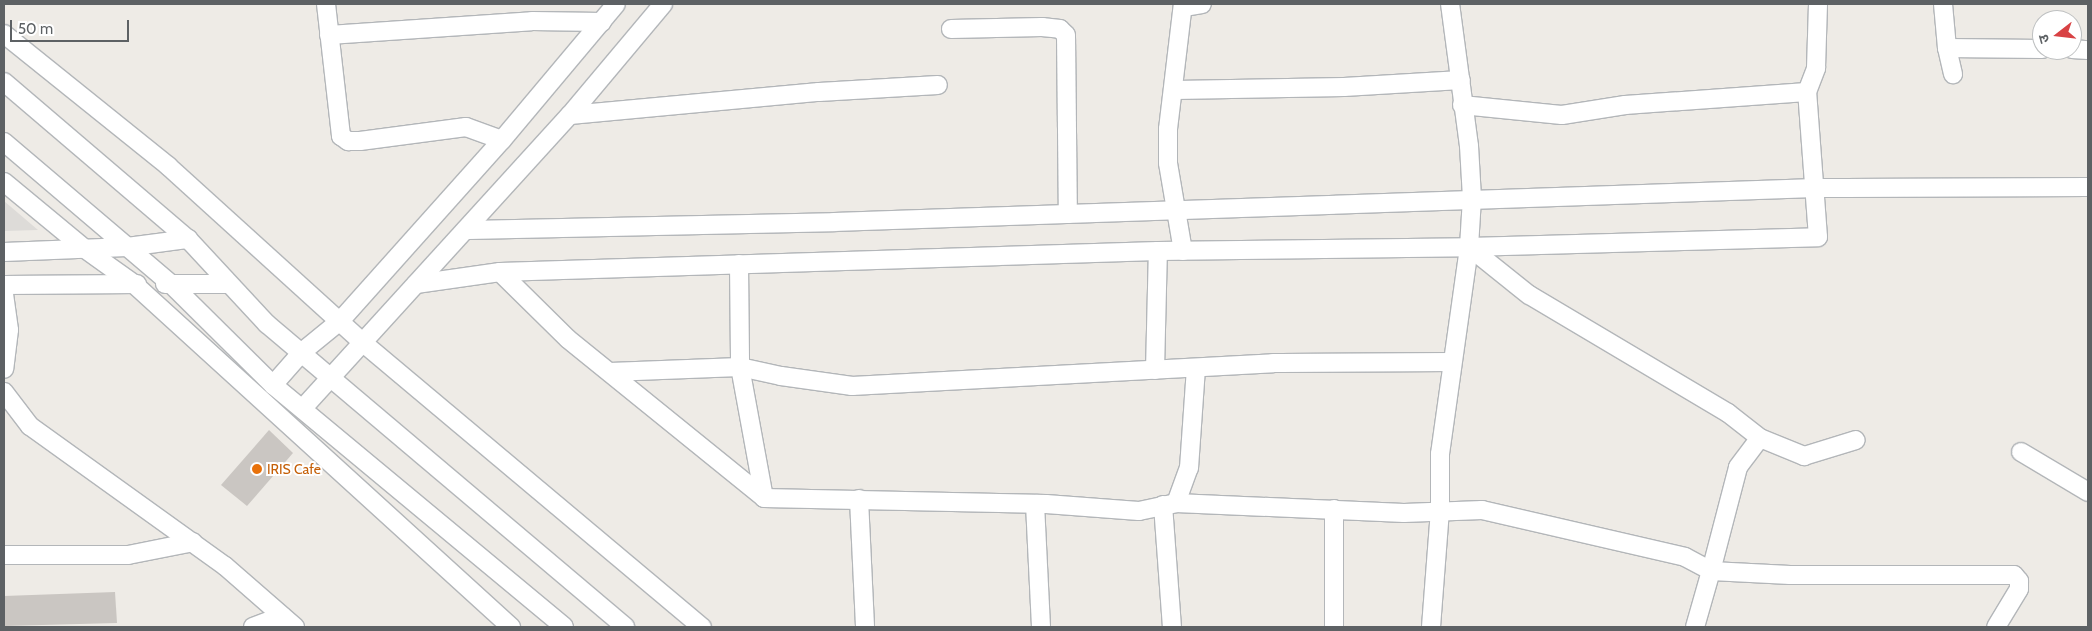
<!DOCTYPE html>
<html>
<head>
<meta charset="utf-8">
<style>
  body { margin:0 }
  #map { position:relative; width:2092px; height:631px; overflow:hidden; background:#eeebe6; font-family:Cabin,"Noto Sans Devanagari",sans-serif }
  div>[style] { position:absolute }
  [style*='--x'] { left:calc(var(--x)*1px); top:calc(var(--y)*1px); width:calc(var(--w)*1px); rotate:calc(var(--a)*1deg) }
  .industrial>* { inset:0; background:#dddbd8 }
  .building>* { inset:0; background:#cac6c2 }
  .roads { filter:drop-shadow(1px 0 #b3b6b9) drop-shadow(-1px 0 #b3b6b9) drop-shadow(0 1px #b3b6b9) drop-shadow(0 -1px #b3b6b9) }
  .minor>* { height:18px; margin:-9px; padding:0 9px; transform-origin:9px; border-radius:9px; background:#fff }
  .dots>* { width:14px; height:14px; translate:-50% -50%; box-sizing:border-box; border:2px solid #fff; border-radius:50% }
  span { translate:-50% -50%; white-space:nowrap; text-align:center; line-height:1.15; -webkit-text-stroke:4px #fff; paint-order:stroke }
  .food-label { font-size:14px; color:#c56008 }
  .left { translate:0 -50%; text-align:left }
  .frame { position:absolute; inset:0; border:5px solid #5d6164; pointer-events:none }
  .north { position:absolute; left:2032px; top:10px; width:50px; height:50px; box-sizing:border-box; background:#fff; border:1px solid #bec0c1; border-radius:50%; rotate:254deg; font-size:14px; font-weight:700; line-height:20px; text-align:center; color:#5d6164 }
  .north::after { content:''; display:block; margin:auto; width:18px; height:22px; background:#d84244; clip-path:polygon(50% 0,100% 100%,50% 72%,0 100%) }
  .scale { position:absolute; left:10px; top:20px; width:119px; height:22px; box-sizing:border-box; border:2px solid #5d6164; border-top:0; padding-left:6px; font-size:15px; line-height:18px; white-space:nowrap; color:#5d6164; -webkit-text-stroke:4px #fff; paint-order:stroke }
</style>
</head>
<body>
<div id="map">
  <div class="industrial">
    <i style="clip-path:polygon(4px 201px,38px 230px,4px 231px)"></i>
  </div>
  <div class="building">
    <i style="clip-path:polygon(269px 430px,293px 453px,247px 506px,221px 485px)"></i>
    <i style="clip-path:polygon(115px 592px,117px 623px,4px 626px,4px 596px)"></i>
  </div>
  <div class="roads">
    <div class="minor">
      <i style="--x:326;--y:4;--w:133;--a:83.5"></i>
      <i style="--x:341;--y:136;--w:9;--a:36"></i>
      <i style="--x:348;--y:141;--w:12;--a:0"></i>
      <i style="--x:360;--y:141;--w:107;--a:-7.5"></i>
      <i style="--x:466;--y:127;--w:38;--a:20"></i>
      <i style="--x:1943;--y:4;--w:44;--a:84.8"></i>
      <i style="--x:1947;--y:48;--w:27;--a:77"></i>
      <i style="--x:1184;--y:7;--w:18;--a:-9"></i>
      <i style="--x:951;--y:29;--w:91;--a:-1.3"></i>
      <i style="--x:1042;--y:27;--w:18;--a:6"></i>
      <i style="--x:1060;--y:29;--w:8;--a:45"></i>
      <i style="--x:1066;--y:35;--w:179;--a:89.4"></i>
      <i style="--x:4;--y:34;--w:211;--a:38.8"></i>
      <i style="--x:168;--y:166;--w:262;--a:42.2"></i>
      <i style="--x:362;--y:342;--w:444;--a:40"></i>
      <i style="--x:329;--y:35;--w:203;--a:-3.9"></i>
      <i style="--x:532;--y:21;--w:70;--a:0.8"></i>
      <i style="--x:1947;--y:48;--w:95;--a:0.6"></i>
      <i style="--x:2072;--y:49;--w:16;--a:4"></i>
      <i style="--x:4;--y:82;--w:242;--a:40.5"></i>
      <i style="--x:188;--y:239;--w:116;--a:47.1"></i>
      <i style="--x:267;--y:324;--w:469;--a:40.2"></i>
      <i style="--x:1175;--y:90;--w:169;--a:-1"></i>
      <i style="--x:1344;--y:87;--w:117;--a:-3.4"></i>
      <i style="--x:1462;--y:105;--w:100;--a:5.7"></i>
      <i style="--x:1562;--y:115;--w:64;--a:-9"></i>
      <i style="--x:1625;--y:105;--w:182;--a:-4.1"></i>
      <i style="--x:570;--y:115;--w:250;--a:-5.3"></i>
      <i style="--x:819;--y:92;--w:119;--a:-3.4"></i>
      <i style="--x:4;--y:142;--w:219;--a:40.4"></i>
      <i style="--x:171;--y:284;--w:144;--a:44.7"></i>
      <i style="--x:273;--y:385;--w:378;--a:39.7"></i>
      <i style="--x:4;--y:182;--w:105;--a:39.6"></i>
      <i style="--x:85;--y:249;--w:60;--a:35.5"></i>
      <i style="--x:134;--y:284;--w:510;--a:42.3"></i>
      <i style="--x:466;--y:230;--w:368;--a:-1.2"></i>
      <i style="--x:834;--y:222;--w:982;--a:-1.98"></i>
      <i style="--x:1815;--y:188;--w:273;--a:-0.2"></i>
      <i style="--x:1183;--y:251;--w:89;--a:-99.7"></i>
      <i style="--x:1168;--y:163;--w:34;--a:-90"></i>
      <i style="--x:1168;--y:129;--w:126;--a:-83.2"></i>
      <i style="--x:4;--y:252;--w:123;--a:-2.3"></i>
      <i style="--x:127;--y:247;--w:62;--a:-7.5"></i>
      <i style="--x:739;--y:264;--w:103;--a:89.4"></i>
      <i style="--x:740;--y:367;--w:133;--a:79.6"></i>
      <i style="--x:500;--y:272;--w:95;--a:44.6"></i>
      <i style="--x:568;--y:339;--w:252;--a:39"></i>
      <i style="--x:764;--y:498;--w:282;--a:1.2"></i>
      <i style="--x:1046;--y:504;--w:93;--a:4.3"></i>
      <i style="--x:1139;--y:511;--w:38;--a:-12"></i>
      <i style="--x:1176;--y:503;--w:228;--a:2.5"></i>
      <i style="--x:1404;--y:513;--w:78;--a:-2.2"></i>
      <i style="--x:1482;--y:510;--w:208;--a:13"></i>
      <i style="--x:1685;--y:557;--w:30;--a:28"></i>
      <i style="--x:1711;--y:571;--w:107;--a:-75.4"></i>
      <i style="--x:1738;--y:467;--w:36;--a:-53"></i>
      <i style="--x:1760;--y:438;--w:41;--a:-142"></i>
      <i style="--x:1728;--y:413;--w:231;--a:-149.3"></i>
      <i style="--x:1529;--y:295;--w:77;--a:-141.3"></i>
      <i style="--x:165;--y:284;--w:62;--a:0"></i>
      <i style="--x:416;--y:284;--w:85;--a:-8.1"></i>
      <i style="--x:500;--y:272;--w:658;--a:-1.83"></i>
      <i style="--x:1158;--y:251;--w:311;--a:-0.7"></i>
      <i style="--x:1469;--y:247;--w:349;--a:-1.6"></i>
      <i style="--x:1818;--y:237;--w:145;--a:-94.3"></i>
      <i style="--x:1807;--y:92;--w:26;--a:-69"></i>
      <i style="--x:1816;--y:68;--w:64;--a:-88.2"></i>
      <i style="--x:4;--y:285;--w:133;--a:-0.4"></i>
      <i style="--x:4;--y:294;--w:36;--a:82"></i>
      <i style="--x:9;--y:330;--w:39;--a:97"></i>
      <i style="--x:1155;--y:370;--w:119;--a:-88.6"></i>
      <i style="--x:610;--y:372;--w:130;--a:-2.2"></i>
      <i style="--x:740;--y:367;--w:42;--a:12.4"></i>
      <i style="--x:781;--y:376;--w:72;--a:8"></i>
      <i style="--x:852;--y:386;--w:422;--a:-3.1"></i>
      <i style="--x:1273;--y:363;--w:178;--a:-0.3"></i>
      <i style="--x:273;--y:385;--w:44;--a:-48.7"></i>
      <i style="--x:302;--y:352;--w:49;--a:-39.2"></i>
      <i style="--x:340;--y:321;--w:243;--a:-48.2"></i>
      <i style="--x:502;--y:140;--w:177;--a:-50"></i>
      <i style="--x:4;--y:392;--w:43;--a:52.6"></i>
      <i style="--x:30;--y:426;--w:240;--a:35.7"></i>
      <i style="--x:225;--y:566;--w:93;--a:41.1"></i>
      <i style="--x:303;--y:408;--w:396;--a:-47.7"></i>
      <i style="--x:570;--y:115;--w:145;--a:-50"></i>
      <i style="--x:1760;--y:438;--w:48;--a:22.2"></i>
      <i style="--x:1804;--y:456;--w:54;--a:-17.1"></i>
      <i style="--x:2021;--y:452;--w:78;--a:30.8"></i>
      <i style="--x:859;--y:499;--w:128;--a:87.3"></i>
      <i style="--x:1176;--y:503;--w:37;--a:-70"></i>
      <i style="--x:1189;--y:468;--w:100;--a:-86"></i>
      <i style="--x:1035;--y:504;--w:123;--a:87.2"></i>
      <i style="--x:1163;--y:505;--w:122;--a:85.8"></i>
      <i style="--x:1334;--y:509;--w:118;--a:90"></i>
      <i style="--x:4;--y:555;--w:124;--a:0"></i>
      <i style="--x:128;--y:555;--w:66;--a:-11.3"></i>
      <i style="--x:253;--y:627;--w:31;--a:-21"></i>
      <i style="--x:1431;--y:627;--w:117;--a:-85.6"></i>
      <i style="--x:1440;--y:510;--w:56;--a:-90"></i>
      <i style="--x:1440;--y:454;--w:209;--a:-82"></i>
      <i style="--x:1469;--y:247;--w:49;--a:-86.5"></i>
      <i style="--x:1472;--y:198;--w:52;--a:-93.3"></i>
      <i style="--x:1469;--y:146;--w:143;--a:-97.6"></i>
      <i style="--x:1695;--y:627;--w:58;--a:-74.1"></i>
      <i style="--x:1711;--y:571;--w:79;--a:2.9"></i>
      <i style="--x:1790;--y:575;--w:224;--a:0"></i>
      <i style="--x:2014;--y:575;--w:8;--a:50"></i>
      <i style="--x:2019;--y:581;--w:8;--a:90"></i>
      <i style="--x:2019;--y:589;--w:44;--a:121.2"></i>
    </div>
  </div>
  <div class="dots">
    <i style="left:257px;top:469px;background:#e8710a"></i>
  </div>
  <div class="food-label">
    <span class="left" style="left:267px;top:469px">IRIS Cafe</span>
  </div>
  <div class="frame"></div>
  <div class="north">उ</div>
  <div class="scale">50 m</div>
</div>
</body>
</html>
